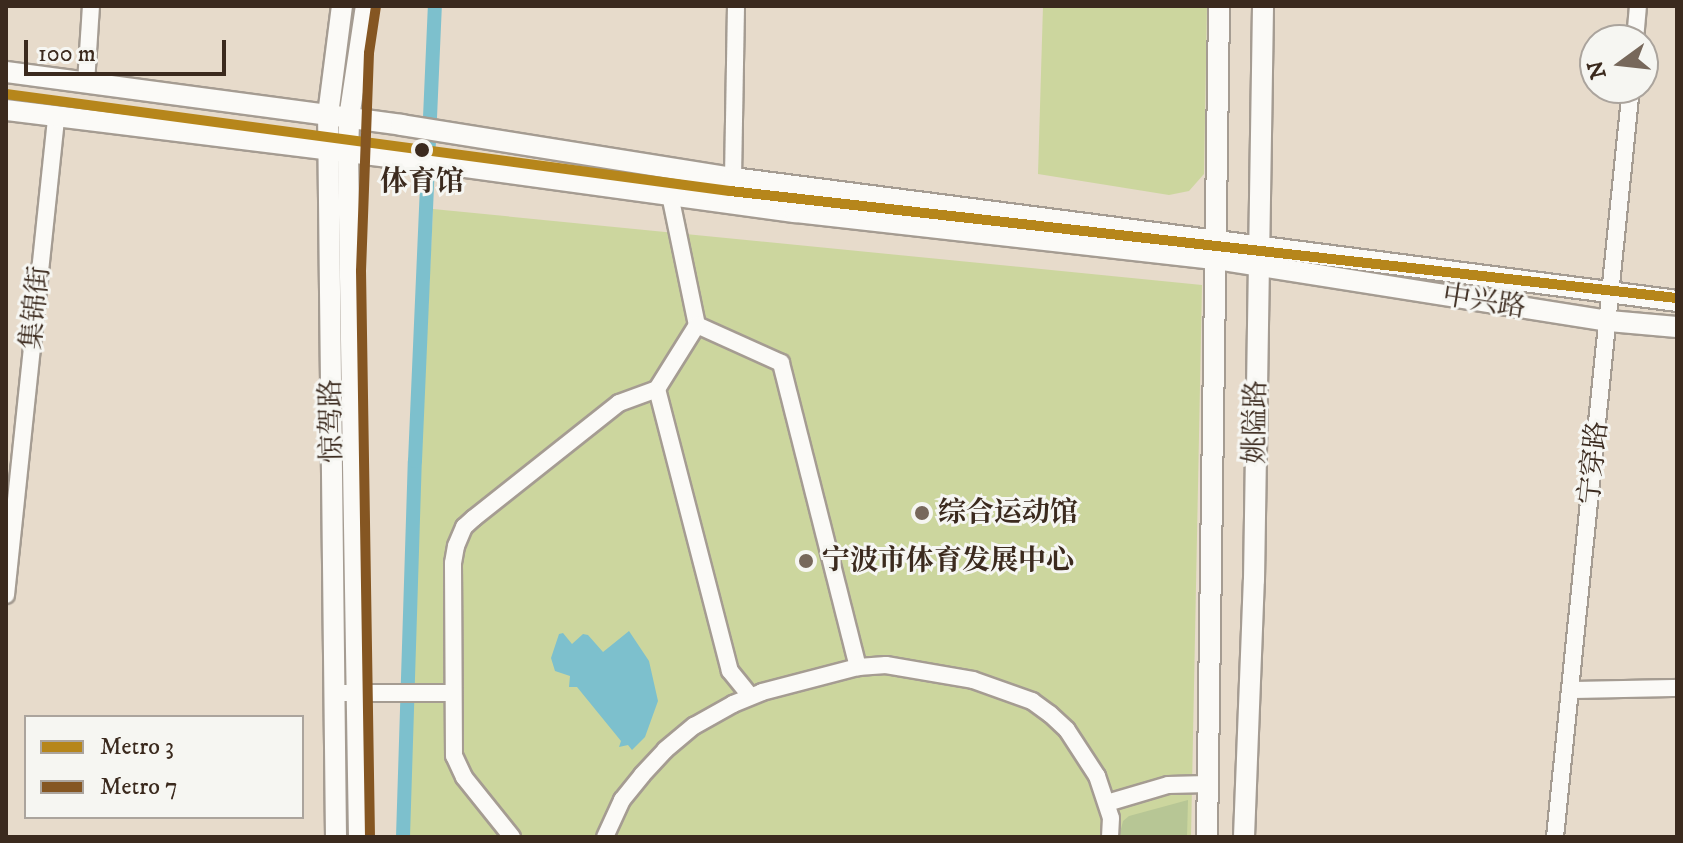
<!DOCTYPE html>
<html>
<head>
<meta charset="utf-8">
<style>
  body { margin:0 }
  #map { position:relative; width:1683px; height:843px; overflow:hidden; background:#e7dbcb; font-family:"IM FELL DW Pica","Noto Serif SC",serif }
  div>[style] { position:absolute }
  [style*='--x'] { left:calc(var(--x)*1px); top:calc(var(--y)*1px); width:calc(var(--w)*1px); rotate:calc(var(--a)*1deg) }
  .green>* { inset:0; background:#ccd69e }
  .forest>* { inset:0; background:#b7c695 }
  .water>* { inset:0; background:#7dc0cd }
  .canal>* { height:14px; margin:-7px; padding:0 7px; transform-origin:7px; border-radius:7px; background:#7dc0cd }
  .roads { filter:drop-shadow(2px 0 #a59c92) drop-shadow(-2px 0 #a59c92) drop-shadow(0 2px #a59c92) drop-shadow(0 -2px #a59c92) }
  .minor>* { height:16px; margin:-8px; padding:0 8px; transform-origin:8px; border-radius:8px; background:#fbfaf7 }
  .major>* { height:20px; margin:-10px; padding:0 10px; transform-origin:10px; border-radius:10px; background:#fbfaf7 }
  .metro-1>* { height:10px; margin:-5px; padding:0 5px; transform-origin:5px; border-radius:5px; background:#b6861b }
  .metro-2>* { height:10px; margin:-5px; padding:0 5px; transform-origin:5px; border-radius:5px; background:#855622 }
  .dots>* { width:22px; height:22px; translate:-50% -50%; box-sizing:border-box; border:4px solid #f6f6f2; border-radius:50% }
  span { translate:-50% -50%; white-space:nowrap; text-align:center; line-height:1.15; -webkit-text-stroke:6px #f6f6f2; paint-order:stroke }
  .stop-label { font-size:28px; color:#3b2a1e; font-weight:700 }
  .street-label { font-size:28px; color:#3b2a1e }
  .poi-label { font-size:28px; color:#3b2a1e; font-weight:700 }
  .left { translate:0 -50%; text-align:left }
  .frame { position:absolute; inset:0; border:8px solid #3b2a1e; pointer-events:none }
  .legend { position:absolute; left:24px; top:715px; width:280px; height:104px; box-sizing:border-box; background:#f6f6f2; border:2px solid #aba49d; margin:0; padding:10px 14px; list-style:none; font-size:24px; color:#3b2a1e }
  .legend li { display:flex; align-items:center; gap:16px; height:40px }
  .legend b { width:40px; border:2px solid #aba49d }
  .north { position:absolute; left:1579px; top:24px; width:80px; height:80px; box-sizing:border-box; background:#f6f6f2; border:2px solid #aba49d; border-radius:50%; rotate:255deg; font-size:22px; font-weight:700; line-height:32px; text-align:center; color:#3b2a1e }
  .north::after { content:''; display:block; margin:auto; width:28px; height:36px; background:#77685b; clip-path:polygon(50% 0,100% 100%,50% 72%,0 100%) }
  .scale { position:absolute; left:24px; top:40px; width:202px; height:36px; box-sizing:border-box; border:4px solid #3b2a1e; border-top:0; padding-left:10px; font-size:24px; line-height:28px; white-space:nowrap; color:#3b2a1e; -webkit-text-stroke:6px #f6f6f2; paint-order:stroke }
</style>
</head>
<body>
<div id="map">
  <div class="green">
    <i style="clip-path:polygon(1043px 6px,1207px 6px,1204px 174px,1189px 191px,1169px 195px,1038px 174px)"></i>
    <i style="clip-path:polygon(433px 209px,1202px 285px,1191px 837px,402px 837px)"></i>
  </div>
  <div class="forest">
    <i style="clip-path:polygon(1188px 800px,1187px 837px,1119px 837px,1123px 821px,1129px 816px)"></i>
  </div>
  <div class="water">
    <i style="clip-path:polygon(629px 631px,649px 661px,658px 701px,645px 737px,632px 750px,628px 745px,619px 747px,621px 741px,577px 687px,569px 687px,570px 676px,555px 671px,551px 658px,559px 634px,563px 633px,572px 644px,583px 634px,588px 635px,603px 652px)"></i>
  </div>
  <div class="canal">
    <i style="--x:403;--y:837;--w:376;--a:-88.2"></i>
    <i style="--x:415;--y:461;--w:455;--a:-87.5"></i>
  </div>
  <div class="roads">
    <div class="minor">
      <i style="--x:1635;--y:40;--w:34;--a:-85"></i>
      <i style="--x:86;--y:83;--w:77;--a:-86.3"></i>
      <i style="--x:733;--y:178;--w:172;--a:-89"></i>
      <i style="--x:670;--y:195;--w:133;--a:78.3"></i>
      <i style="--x:697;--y:325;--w:75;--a:122"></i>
      <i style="--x:657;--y:389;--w:291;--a:75.5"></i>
      <i style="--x:730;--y:671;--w:32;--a:51"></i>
      <i style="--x:697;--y:325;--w:92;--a:24.3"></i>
      <i style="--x:781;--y:363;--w:314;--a:75.8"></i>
      <i style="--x:6;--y:595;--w:482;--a:-84"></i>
      <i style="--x:1570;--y:690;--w:107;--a:-1.1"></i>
      <i style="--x:344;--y:693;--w:109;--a:0"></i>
      <i style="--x:1107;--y:803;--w:64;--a:-16.4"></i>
      <i style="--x:1168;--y:785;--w:40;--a:-1.4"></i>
      <i style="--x:512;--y:837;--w:77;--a:-128.7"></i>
      <i style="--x:464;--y:777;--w:23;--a:-115"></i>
      <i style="--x:454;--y:756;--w:193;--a:-90.3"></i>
      <i style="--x:453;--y:563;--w:17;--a:-80"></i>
      <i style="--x:456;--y:546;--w:21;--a:-67"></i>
      <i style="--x:464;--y:527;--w:13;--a:-42"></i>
      <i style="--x:474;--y:518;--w:185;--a:-38.4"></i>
      <i style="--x:619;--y:403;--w:40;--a:-20.2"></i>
      <i style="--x:605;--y:837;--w:41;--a:-65.3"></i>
      <i style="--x:622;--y:800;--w:32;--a:-51"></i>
      <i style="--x:642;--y:775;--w:34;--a:-47"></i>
      <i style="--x:665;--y:750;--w:38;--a:-40"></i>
      <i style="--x:694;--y:726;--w:45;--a:-29.4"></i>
      <i style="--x:733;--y:704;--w:31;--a:-22"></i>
      <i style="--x:762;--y:692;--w:99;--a:-14.6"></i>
      <i style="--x:858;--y:667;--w:28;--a:-4"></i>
      <i style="--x:886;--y:665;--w:88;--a:9.8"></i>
      <i style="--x:973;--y:680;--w:63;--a:19.6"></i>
      <i style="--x:1032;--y:701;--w:22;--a:36"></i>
      <i style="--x:1050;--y:714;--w:23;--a:43"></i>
      <i style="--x:1067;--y:730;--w:55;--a:56.9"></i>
      <i style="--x:1097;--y:776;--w:44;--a:71.6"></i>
      <i style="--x:1111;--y:818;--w:19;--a:93"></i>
      <i style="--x:1555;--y:837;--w:753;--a:-84.21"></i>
    </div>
    <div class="major">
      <i style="--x:6;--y:72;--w:399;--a:7.6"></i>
      <i style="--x:401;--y:125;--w:336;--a:9.1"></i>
      <i style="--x:733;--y:178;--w:952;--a:7.42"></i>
      <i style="--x:6;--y:110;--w:396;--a:7"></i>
      <i style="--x:399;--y:158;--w:400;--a:7.8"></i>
      <i style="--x:795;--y:212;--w:425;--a:6.4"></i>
      <i style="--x:1217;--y:259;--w:397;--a:9"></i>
      <i style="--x:1609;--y:321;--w:68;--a:5"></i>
      <i style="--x:336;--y:837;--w:722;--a:-90.63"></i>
      <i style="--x:328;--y:115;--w:110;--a:-82.7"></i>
      <i style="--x:359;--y:837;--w:685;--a:-90.92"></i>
      <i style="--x:348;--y:152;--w:34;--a:-88"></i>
      <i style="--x:349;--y:118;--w:113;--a:-81.4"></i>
      <i style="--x:1207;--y:837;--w:831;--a:-89.17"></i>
      <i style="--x:1244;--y:837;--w:257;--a:-87.8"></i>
      <i style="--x:1254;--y:580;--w:574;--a:-89.1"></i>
    </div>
  </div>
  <div class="metro-1">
    <i style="--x:6;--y:94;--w:730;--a:7.63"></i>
    <i style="--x:730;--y:191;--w:953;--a:6.45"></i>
  </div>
  <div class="metro-2">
    <i style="--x:370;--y:837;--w:566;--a:-90.91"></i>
    <i style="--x:361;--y:271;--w:218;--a:-87.9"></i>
    <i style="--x:369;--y:53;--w:48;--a:-81.5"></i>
  </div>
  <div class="dots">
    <i style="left:422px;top:150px;background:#3b2a1e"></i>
    <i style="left:922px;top:513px;background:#77685b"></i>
    <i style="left:806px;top:561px;background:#77685b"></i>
  </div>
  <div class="stop-label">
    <span style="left:422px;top:182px">体育馆</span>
  </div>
  <div class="street-label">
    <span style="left:1484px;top:302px;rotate:9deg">中兴路</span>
    <span style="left:36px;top:308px;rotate:-84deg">集锦街</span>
    <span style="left:332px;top:421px;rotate:-91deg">惊驾路</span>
    <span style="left:1256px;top:422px;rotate:-89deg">姚隘路</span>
    <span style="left:1594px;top:463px;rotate:-84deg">宁穿路</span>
  </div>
  <div class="poi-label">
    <span class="left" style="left:938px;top:513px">综合运动馆</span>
    <span class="left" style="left:822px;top:561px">宁波市体育发展中心</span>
  </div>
  <div class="frame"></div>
  <ul class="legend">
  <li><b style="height:10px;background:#b6861b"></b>Metro 3</li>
  <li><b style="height:10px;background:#855622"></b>Metro 7</li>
  </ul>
  <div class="north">N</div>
  <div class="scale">100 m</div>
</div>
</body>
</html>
